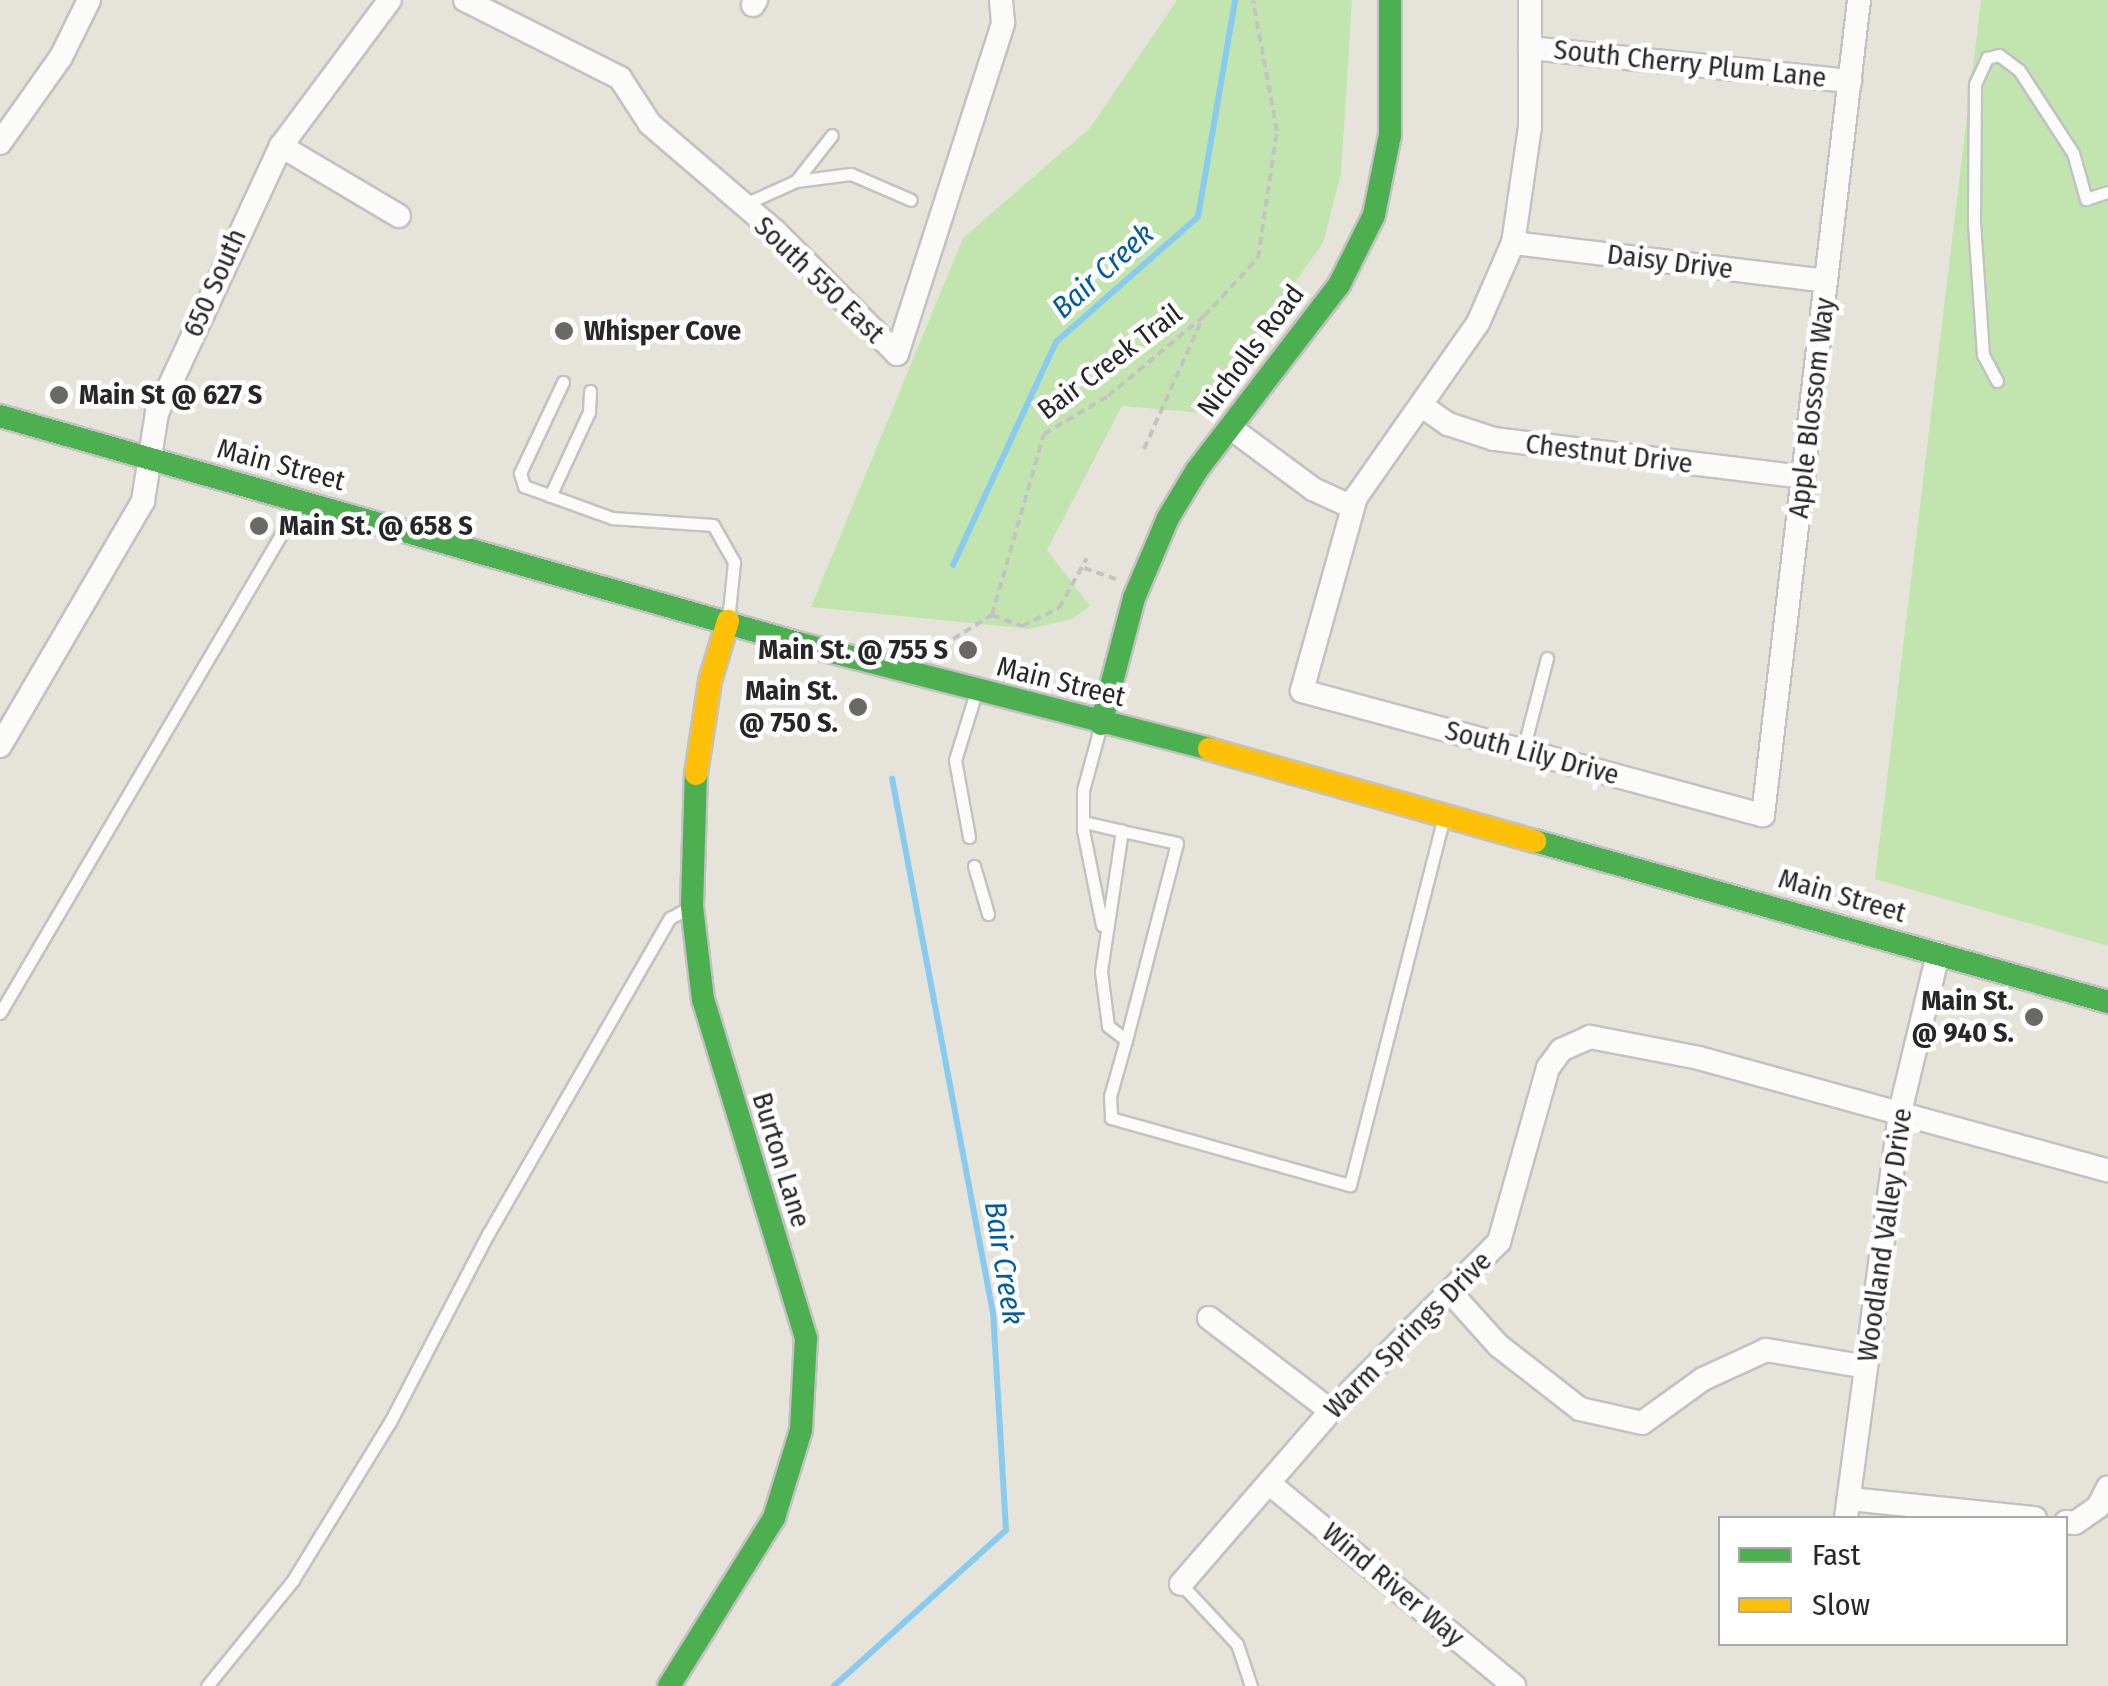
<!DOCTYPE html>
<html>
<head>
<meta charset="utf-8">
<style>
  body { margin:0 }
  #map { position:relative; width:2108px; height:1686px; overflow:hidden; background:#e6e3db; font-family:"Fira Sans Condensed",sans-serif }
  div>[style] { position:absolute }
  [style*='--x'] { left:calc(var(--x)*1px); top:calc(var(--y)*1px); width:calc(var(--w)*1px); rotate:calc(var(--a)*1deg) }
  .green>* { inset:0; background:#c2e5b0 }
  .stream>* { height:6px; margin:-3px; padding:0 3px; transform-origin:3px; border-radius:3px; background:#88cbef }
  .path>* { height:4px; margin-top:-2px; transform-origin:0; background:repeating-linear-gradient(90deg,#c4c3c2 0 8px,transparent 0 13px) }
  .roads { filter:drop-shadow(2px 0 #c3c2c2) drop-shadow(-2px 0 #c3c2c2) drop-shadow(0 2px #c3c2c2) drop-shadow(0 -2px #c3c2c2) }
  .lane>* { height:11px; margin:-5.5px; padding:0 5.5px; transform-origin:5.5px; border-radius:5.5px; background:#fbfbfa }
  .street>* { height:22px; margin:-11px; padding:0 11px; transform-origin:11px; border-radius:11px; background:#fbfbfa }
  .fast>* { height:22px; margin:-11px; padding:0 11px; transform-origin:11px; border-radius:11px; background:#4caf50 }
  .slow>* { height:22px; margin:-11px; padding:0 11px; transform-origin:11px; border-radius:11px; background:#ffc107 }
  .dots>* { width:28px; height:28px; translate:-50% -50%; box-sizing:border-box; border:5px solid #fff; border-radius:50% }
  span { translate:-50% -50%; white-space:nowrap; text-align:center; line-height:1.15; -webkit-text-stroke:9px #fff; paint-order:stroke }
  .street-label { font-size:28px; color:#272727 }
  .poi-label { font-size:28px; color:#272727; font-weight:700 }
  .left { translate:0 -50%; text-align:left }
  .right { translate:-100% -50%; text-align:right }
  .water-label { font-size:30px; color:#035b9f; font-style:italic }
  .legend { position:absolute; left:1718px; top:1516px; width:350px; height:130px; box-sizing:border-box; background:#fff; border:2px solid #a9a9a9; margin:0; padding:12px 18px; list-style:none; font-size:30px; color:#272727 }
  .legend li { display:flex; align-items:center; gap:20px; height:50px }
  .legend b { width:50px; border:2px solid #a9a9a9 }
</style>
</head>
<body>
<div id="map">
  <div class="green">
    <i style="clip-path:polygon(1177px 0,1352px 0,1341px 174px,1323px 243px,1203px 413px,1122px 406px,1047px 550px,1090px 606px,1072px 619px,1030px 629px,811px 607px,963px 238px,1090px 128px)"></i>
    <i style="clip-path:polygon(1981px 0,2108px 0,2108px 946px,1875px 879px)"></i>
  </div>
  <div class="stream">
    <i style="--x:953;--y:565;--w:246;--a:-65.2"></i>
    <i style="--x:1056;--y:342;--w:189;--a:-41.4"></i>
    <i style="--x:1198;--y:217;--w:220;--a:-80.3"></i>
    <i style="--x:834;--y:1686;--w:232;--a:-42.2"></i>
    <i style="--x:1006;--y:1530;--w:217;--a:-93.4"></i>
    <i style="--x:993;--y:1313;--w:544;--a:-100.69"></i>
  </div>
  <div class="path">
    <i style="--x:1144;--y:449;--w:145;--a:-65.9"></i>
    <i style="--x:1084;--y:568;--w:34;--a:19"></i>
    <i style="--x:992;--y:615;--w:32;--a:20"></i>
    <i style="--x:1022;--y:626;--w:41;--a:-25.9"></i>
    <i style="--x:1059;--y:608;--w:57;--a:-60.8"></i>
    <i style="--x:953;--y:639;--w:46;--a:-31.6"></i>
    <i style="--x:992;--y:615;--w:188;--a:-74"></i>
    <i style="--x:1044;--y:434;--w:74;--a:-30.7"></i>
    <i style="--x:1108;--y:396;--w:125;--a:-39.8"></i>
    <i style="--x:1204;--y:316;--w:79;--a:-47"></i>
    <i style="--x:1258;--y:258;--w:128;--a:-81.5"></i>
    <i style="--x:1277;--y:131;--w:133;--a:-100.4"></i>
  </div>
  <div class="roads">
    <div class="lane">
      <i style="--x:796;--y:181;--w:55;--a:-7.3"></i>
      <i style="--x:851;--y:174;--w:65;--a:23.4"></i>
      <i style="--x:745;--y:204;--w:56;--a:-24.3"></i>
      <i style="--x:796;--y:181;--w:58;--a:-52"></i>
      <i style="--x:1997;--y:381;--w:30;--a:-118"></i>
      <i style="--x:1983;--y:355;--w:133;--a:-93.9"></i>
      <i style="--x:1974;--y:222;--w:138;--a:-89.6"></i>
      <i style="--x:1975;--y:84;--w:29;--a:-65"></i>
      <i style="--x:1987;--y:58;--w:12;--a:-14"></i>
      <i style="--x:1999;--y:55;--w:25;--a:37"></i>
      <i style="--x:2019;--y:70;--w:99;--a:57"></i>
      <i style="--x:2073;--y:153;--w:48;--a:74.2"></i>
      <i style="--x:2086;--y:199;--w:23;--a:-18"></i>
      <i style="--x:563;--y:382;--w:101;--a:115.3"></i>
      <i style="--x:520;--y:473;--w:14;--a:73"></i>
      <i style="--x:524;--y:486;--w:94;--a:20"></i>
      <i style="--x:612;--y:518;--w:101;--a:4"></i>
      <i style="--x:713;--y:525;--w:43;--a:60.4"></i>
      <i style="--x:734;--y:562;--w:59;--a:95.8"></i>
      <i style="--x:550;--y:496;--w:93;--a:-65.1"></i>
      <i style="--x:589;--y:412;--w:21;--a:-87"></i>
      <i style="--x:1100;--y:728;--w:64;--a:105.3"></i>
      <i style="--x:1083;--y:790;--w:40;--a:90"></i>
      <i style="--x:1083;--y:830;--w:97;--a:78.7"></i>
      <i style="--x:1523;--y:750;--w:95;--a:-75.4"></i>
      <i style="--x:1084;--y:822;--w:39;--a:13"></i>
      <i style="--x:969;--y:837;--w:78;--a:-100.3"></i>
      <i style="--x:955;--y:760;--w:71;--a:-72.8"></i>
      <i style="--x:974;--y:866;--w:50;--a:73.7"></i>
      <i style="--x:0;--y:1013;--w:590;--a:-59.57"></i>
      <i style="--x:1126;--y:1040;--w:23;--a:-142"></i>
      <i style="--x:1108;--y:1026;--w:55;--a:-97.3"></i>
      <i style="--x:1101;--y:971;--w:142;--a:-81.5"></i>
      <i style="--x:1122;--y:831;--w:56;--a:12.3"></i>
      <i style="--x:1177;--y:843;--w:203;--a:104.5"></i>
      <i style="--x:1126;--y:1040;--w:58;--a:105.9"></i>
      <i style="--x:1110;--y:1096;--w:22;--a:87"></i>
      <i style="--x:1111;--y:1118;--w:248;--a:15.7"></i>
      <i style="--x:1350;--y:1185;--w:378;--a:-75.7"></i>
      <i style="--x:1181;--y:1584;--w:82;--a:47"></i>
      <i style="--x:1237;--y:1644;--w:44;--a:71.6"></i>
      <i style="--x:207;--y:1686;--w:136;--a:-50.9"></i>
      <i style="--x:293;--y:1580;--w:185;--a:-58.5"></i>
      <i style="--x:390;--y:1422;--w:212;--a:-62.5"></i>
      <i style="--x:488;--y:1234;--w:365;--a:-60.1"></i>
      <i style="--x:670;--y:918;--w:21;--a:-29"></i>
    </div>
    <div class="street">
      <i style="--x:465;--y:0;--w:174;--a:26.7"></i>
      <i style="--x:620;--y:78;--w:55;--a:56.9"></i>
      <i style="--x:650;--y:124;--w:165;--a:40.6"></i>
      <i style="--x:775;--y:231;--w:173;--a:45.2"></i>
      <i style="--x:897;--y:354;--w:348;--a:-72.2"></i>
      <i style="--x:1003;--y:23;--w:23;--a:-95"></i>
      <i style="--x:1530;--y:0;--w:127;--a:90"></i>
      <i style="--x:1530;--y:127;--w:117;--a:98.3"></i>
      <i style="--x:1513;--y:243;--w:87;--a:113.6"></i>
      <i style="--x:1478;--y:323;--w:213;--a:125"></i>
      <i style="--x:1356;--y:497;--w:201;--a:105.6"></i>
      <i style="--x:1302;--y:691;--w:477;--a:15.1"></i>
      <i style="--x:1763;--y:815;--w:821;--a:-83.28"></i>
      <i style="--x:753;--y:5;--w:6;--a:-59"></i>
      <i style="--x:1530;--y:48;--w:322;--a:5.9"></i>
      <i style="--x:0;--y:143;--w:105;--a:-54.7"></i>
      <i style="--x:61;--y:57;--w:64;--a:-63.8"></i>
      <i style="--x:281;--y:146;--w:137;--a:30.7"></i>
      <i style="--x:1513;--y:243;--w:315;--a:6.9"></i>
      <i style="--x:1422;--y:406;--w:32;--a:35"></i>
      <i style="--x:1448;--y:424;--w:48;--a:18.1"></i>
      <i style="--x:1494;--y:439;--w:312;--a:7"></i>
      <i style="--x:1232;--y:429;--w:101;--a:36.5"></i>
      <i style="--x:1313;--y:489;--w:43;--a:24.8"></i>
      <i style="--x:0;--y:746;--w:284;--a:-59.7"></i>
      <i style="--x:143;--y:501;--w:89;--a:-81"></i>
      <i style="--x:157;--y:413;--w:294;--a:-65.1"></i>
      <i style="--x:281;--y:146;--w:182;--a:-53.3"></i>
      <i style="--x:1453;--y:1295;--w:69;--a:48"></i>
      <i style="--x:1499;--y:1346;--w:103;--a:37.9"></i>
      <i style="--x:1580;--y:1409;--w:64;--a:12.7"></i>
      <i style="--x:1642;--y:1423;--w:75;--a:-35.8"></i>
      <i style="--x:1703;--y:1379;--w:69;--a:-24.7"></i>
      <i style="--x:1766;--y:1350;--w:101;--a:9.6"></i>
      <i style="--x:1209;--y:1318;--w:153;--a:37.3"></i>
      <i style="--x:1270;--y:1484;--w:317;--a:39.6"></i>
      <i style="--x:1850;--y:1499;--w:186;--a:5.9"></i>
      <i style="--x:1846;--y:1518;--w:410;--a:-82.4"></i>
      <i style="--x:1900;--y:1112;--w:163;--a:-76.5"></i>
      <i style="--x:2066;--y:1522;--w:9;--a:6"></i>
      <i style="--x:2075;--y:1523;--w:28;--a:-35"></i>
      <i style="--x:2098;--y:1507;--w:22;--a:-63"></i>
      <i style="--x:1181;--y:1584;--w:229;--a:-49.1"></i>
      <i style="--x:1331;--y:1411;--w:238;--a:-45.2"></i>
      <i style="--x:1499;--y:1242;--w:181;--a:-74.3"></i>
      <i style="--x:1548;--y:1068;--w:22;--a:-54"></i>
      <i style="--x:1561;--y:1050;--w:32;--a:-24"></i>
      <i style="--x:1590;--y:1037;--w:111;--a:10.9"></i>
      <i style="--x:1699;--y:1058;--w:424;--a:15.4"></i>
    </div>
    <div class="fast">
      <i style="--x:0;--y:416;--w:833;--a:15.89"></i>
      <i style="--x:801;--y:644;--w:421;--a:14.4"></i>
      <i style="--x:1101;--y:724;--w:130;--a:-75.3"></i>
      <i style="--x:1134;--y:598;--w:87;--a:-67"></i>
      <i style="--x:1168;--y:518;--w:56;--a:-58.9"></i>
      <i style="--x:1197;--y:470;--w:233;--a:-52.5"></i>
      <i style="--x:1339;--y:285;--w:78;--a:-63.4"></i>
      <i style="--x:1374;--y:215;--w:82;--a:-78.7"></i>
      <i style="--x:1390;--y:135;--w:135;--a:-90"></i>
      <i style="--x:1535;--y:841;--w:595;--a:15.69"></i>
      <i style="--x:669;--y:1686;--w:198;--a:-58"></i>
      <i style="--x:774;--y:1518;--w:92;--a:-72.9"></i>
      <i style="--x:801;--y:1430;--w:92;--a:-86.9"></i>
      <i style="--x:806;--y:1338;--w:353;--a:-106.9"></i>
      <i style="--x:703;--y:1000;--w:95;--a:-96.7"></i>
      <i style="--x:692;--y:906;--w:132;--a:-88.3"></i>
    </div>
    <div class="slow">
      <i style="--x:1209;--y:749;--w:339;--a:15.8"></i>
      <i style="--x:696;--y:774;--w:94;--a:-81.4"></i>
      <i style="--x:710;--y:681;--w:63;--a:-73.3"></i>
    </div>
  </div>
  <div class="dots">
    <i style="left:564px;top:331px;background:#6a6966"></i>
    <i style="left:59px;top:395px;background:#6a6966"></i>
    <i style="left:259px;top:526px;background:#6a6966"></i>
    <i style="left:968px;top:650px;background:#6a6966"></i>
    <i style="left:858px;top:707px;background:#6a6966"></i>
    <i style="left:2034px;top:1017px;background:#6a6966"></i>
  </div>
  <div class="street-label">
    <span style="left:1690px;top:64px;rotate:6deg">South Cherry Plum Lane</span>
    <span style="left:1670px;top:262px;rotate:7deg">Daisy Drive</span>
    <span style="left:819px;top:280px;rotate:44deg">South 550 East</span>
    <span style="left:215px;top:283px;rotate:-66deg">650 South</span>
    <span style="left:1251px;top:351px;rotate:-53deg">Nicholls Road</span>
    <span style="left:1110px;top:362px;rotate:-37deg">Bair Creek Trail</span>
    <span style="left:1812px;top:408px;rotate:-83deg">Apple Blossom Way</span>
    <span style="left:1609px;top:454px;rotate:7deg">Chestnut Drive</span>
    <span style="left:281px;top:465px;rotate:15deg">Main Street</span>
    <span style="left:1061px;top:682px;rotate:14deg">Main Street</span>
    <span style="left:1532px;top:753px;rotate:15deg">South Lily Drive</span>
    <span style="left:1842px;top:896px;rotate:16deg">Main Street</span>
    <span style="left:781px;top:1160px;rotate:73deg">Burton Lane</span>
    <span style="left:1885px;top:1235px;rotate:-82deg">Woodland Valley Drive</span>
    <span style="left:1408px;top:1335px;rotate:-45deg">Warm Springs Drive</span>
    <span style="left:1393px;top:1585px;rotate:40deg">Wind River Way</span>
  </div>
  <div class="poi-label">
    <span class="left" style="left:584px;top:331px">Whisper Cove</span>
    <span class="left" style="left:79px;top:395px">Main St @ 627 S</span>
    <span class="left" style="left:279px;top:526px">Main St. @ 658 S</span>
    <span class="right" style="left:948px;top:650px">Main St. @ 755 S</span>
    <span class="right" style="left:838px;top:707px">Main St.<br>@ 750 S.</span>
    <span class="right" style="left:2014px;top:1017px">Main St.<br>@ 940 S.</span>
  </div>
  <div class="water-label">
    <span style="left:1103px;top:271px;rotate:-42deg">Bair Creek</span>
    <span style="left:1004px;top:1263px;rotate:81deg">Bair Creek</span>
  </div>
  <ul class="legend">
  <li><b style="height:12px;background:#4caf50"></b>Fast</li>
  <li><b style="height:12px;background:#ffc107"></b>Slow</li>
  </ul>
</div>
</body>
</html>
